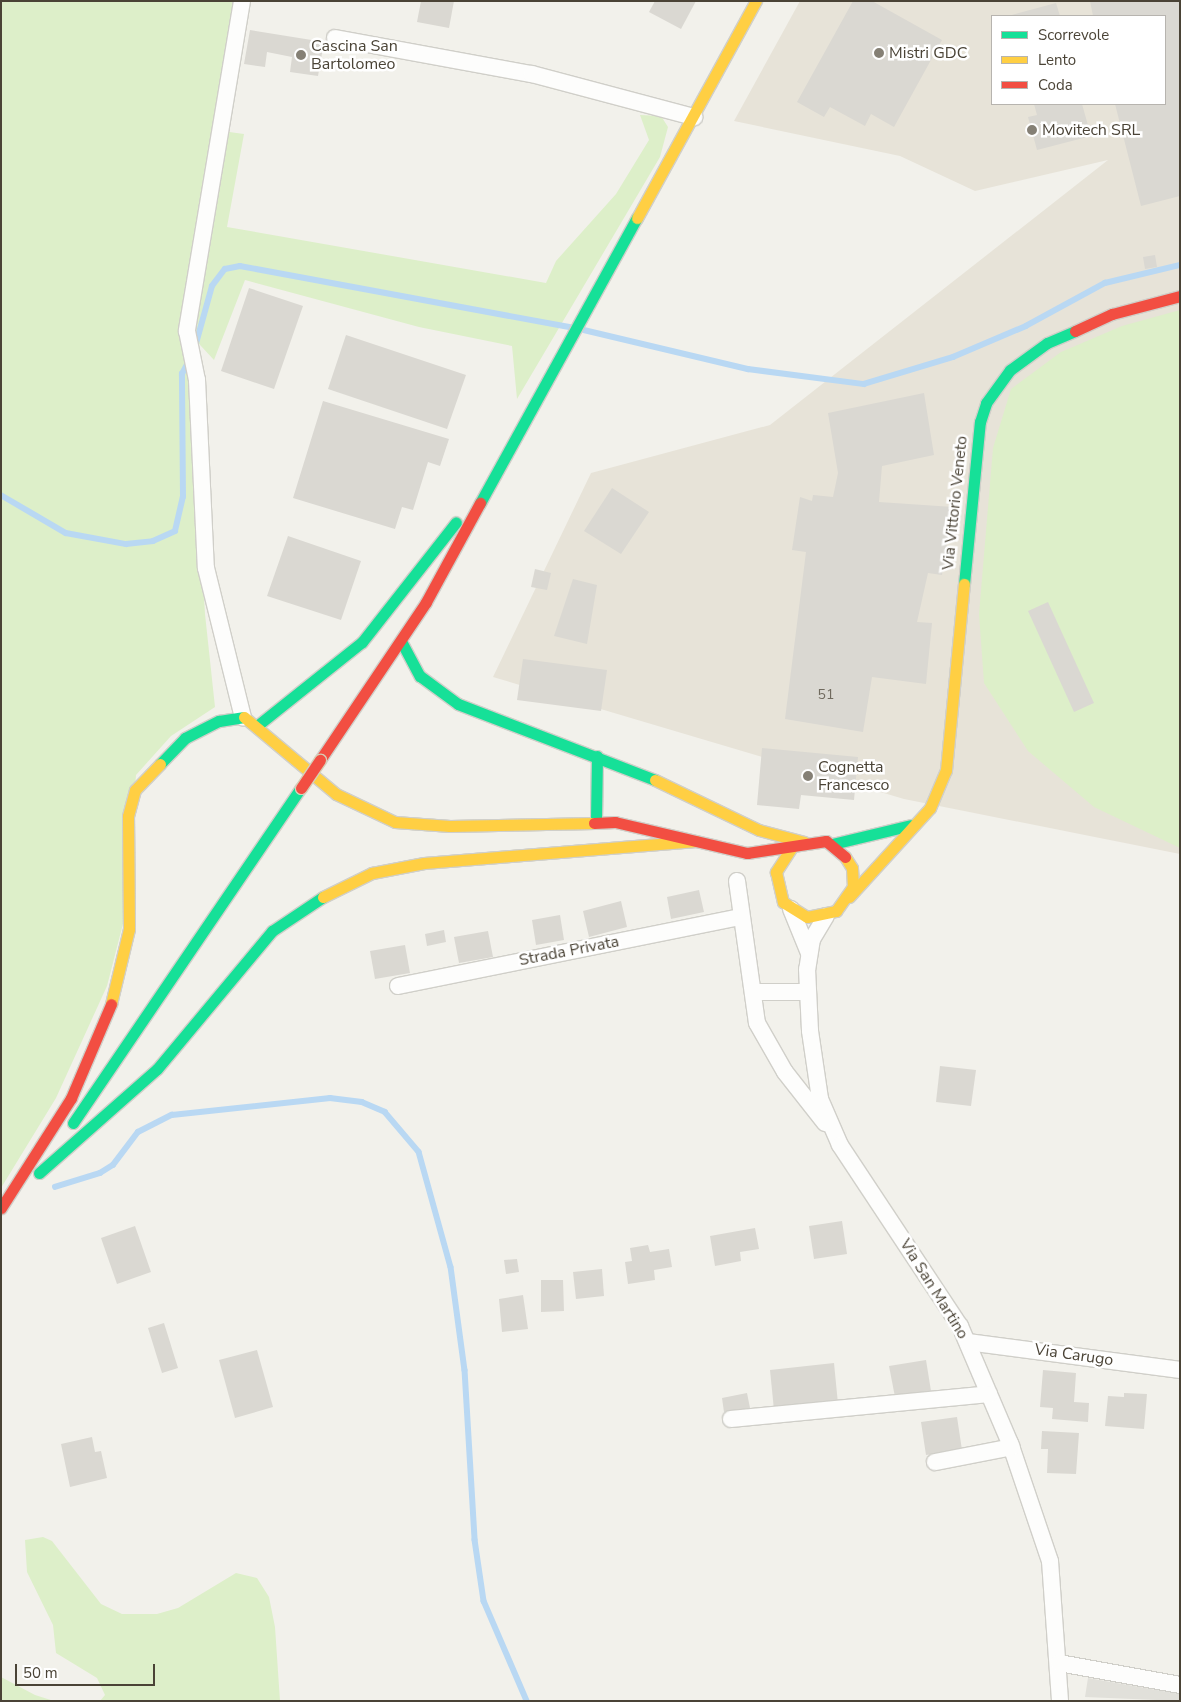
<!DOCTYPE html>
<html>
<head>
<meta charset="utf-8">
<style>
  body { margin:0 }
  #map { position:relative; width:1181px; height:1702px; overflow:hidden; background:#f2f1eb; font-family:"Nunito Sans",sans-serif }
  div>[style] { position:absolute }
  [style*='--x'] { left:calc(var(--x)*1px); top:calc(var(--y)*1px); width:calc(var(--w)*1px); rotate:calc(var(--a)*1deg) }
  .residential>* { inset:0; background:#e7e3d8 }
  .green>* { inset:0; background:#ddefc9 }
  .parking>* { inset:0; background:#e1e0da }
  .stream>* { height:5.5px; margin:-2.75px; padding:0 2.75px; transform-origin:2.75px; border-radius:2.75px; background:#b9d8f3 }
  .building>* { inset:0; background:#dad8d2 }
  .roads { filter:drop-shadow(1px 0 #d0cfc9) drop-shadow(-1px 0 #d0cfc9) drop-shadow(0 1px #d0cfc9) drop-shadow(0 -1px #d0cfc9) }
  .street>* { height:16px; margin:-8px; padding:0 8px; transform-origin:8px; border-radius:8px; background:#fdfdfc }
  .fast>* { height:11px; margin:-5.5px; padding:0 5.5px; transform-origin:5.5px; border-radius:5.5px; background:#16e098 }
  .slow>* { height:11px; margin:-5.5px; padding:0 5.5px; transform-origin:5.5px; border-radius:5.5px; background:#ffcf43 }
  .jam>* { height:11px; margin:-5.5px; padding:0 5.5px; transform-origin:5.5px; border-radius:5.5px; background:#f24e42 }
  .bridges { filter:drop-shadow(1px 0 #d6cfb7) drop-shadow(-1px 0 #d6cfb7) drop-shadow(0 1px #d6cfb7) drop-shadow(0 -1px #d6cfb7) }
  .jam-bridge>* { height:11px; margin:-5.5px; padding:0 5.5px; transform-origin:5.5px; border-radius:5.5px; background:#f24e42 }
  .dots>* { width:14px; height:14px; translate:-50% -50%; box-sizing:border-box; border:2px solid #fff; border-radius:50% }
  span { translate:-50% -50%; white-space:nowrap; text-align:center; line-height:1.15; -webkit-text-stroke:5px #fff; paint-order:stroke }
  .number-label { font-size:14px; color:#706a5e }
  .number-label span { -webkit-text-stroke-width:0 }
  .poi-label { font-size:16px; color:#4a4336 }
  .left { translate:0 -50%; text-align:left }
  .street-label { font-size:16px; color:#4a4336 }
  .frame { position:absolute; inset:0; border:2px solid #4a4336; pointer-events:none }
  .legend { position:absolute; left:991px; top:15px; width:175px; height:90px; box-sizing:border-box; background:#fff; border:1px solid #b7b4af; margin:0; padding:6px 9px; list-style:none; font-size:15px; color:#4a4336 }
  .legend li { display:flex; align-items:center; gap:10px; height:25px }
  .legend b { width:25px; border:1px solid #b7b4af }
  .scale { position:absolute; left:15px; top:1664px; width:140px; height:22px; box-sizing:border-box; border:2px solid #4a4336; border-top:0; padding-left:6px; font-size:15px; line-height:18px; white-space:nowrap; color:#4a4336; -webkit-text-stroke:4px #fff; paint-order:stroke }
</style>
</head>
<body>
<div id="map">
  <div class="residential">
    <i style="clip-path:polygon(evenodd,800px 1px,1180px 1px,1180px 854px,904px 799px,493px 677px,591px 473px,770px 425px,1108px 160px,975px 191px,900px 156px,734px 121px,800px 1px,992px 16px,1165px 16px,1165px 104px,992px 104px,992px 16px)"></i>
  </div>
  <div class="green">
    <i style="clip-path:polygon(1px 1px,238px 1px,222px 131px,244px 134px,227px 227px,546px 283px,556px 261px,616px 194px,649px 140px,640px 115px,661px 116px,668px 127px,660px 157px,517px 399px,512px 346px,419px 327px,245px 280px,214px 360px,188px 332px,205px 614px,215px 707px,171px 736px,136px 775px,125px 916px,107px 986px,56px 1098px,1px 1188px)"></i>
    <i style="clip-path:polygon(1180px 310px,1180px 848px,1094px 807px,1028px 751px,984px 683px,979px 614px,993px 448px,1011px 389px,1061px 352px,1122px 326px)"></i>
    <i style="clip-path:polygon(43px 1537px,52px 1541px,101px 1604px,122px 1614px,157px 1614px,178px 1608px,236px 1573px,257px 1578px,269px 1597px,275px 1627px,280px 1701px,100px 1701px,105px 1695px,97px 1678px,56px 1653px,53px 1625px,27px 1572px,25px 1540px)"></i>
    <i style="clip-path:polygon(1px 1677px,35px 1695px,54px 1701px,1px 1701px)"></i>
  </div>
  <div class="parking">
    <i style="clip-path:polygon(1088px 1678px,1180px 1694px,1180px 1701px,1085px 1697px)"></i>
  </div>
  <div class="stream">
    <i style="--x:584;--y:330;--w:169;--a:13.4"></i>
    <i style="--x:748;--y:369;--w:117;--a:7.4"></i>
    <i style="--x:864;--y:384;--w:93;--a:-16.9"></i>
    <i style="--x:953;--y:357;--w:79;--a:-23"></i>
    <i style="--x:1026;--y:326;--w:90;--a:-28.6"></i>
    <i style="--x:1105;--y:283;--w:77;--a:-13.5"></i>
    <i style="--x:194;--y:351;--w:67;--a:-74.5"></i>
    <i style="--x:212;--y:286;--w:21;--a:-53"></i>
    <i style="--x:225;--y:269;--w:15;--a:-11"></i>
    <i style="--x:240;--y:266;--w:336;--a:10.5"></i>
    <i style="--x:1;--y:495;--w:75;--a:30.3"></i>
    <i style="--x:66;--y:533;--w:61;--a:10.4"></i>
    <i style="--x:126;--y:544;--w:27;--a:-6"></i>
    <i style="--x:153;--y:541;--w:24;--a:-24"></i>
    <i style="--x:175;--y:531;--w:35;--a:-77"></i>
    <i style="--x:183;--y:497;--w:123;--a:-90.5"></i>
    <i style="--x:182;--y:374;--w:15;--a:-62"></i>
    <i style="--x:55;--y:1187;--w:47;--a:-17.3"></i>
    <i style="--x:100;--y:1173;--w:15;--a:-32"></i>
    <i style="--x:113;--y:1165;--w:41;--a:-52.9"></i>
    <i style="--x:138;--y:1132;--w:38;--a:-27"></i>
    <i style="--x:172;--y:1115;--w:159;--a:-6.1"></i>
    <i style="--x:330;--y:1098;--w:32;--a:7"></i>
    <i style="--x:362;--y:1102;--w:25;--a:23"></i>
    <i style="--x:385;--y:1112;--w:52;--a:49.6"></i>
    <i style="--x:419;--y:1152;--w:119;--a:74.5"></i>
    <i style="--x:451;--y:1267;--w:104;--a:82.3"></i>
    <i style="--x:465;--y:1370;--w:170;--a:86.6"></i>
    <i style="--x:475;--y:1540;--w:62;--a:81.6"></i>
    <i style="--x:484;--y:1601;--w:109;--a:66.7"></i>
  </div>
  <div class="building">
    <i style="clip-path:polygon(421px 1px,454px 1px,449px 28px,417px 22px)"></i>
    <i style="clip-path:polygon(655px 1px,696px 1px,681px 29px,649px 12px)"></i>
    <i style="clip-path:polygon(853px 1px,872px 1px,942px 40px,894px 127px,871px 114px,865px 126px,830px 107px,824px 117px,797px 102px)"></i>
    <i style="clip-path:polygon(1090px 1px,1180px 1px,1180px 196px,1141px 206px,1115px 104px,1165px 104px,1165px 16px,1093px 16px)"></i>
    <i style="clip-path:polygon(1056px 3px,1060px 16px,1008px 16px)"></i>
    <i style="clip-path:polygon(250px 30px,324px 42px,318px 76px,290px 72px,292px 57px,267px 52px,265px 67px,244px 64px)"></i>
    <i style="clip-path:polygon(1034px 104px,1082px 104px,1091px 136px,1037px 150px,1028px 117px,1037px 115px)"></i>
    <i style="clip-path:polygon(1155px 255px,1157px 267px,1145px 269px,1143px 257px)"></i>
    <i style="clip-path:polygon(249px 288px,303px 306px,274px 389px,221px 371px)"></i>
    <i style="clip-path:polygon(346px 335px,466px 375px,447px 429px,328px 389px)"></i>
    <i style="clip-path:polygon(924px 393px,934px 455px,882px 466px,879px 502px,953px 507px,942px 575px,928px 573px,917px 622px,932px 623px,926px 684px,872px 677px,863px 732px,785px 719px,806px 552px,792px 550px,800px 497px,812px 501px,813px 495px,833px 497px,838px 473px,828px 413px)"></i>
    <i style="clip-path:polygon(323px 401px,449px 439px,440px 466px,428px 462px,413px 510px,402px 507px,395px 529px,293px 498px)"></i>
    <i style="clip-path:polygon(612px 488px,649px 512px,621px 554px,584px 531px)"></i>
    <i style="clip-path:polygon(288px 536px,361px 561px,341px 620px,267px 596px)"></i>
    <i style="clip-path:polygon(535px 569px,551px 573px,547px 590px,531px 587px)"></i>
    <i style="clip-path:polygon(573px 579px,597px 585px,587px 644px,554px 636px)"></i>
    <i style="clip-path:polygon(1048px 602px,1094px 703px,1074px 712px,1028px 611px)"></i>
    <i style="clip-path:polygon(523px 659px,607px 670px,601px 711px,517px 700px)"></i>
    <i style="clip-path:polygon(762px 748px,858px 757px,854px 800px,801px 795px,799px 809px,757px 805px)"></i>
    <i style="clip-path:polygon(699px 890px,704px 912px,671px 919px,667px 897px)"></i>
    <i style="clip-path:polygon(621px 901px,627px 927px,589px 937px,583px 911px)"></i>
    <i style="clip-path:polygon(560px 915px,564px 940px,536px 945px,532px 920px)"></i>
    <i style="clip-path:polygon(444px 930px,446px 942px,427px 946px,425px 934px)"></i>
    <i style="clip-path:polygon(488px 931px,493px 957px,459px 963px,454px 937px)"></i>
    <i style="clip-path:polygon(405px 945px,410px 973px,375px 979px,370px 951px)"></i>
    <i style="clip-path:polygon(940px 1066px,976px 1070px,971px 1106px,936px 1102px)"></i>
    <i style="clip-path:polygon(842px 1221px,847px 1254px,814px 1259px,809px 1226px)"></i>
    <i style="clip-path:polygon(135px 1226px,151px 1272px,117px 1284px,101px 1238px)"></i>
    <i style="clip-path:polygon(755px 1228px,759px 1249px,740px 1252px,741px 1261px,715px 1266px,710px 1236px)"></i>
    <i style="clip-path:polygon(648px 1245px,650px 1252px,669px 1249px,672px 1267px,654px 1270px,655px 1280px,628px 1284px,625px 1262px,632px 1261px,630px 1248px)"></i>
    <i style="clip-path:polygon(517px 1259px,519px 1272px,506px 1274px,504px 1260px)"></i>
    <i style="clip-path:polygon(602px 1269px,604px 1296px,576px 1299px,573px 1272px)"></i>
    <i style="clip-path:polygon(541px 1280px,563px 1280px,564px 1311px,541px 1312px)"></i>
    <i style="clip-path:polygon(523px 1295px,528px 1329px,502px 1332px,499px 1299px)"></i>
    <i style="clip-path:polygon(164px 1323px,178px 1368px,162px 1373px,148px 1328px)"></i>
    <i style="clip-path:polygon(257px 1350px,273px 1407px,235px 1418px,219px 1360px)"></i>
    <i style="clip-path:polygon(926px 1360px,931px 1391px,895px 1397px,889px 1366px)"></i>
    <i style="clip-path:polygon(834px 1363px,838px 1404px,774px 1410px,770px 1370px)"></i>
    <i style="clip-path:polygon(1043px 1370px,1076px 1373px,1074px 1402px,1089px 1403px,1088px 1422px,1052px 1419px,1053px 1408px,1040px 1407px)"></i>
    <i style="clip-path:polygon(747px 1393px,750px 1408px,724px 1412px,722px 1398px)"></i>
    <i style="clip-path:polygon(1124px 1393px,1147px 1394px,1144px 1429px,1105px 1426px,1108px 1396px,1124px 1397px)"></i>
    <i style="clip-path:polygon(957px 1417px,962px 1450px,926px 1455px,921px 1422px)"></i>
    <i style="clip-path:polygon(1042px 1431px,1079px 1433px,1076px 1474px,1047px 1473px,1048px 1449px,1041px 1449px)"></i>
    <i style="clip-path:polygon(92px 1437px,95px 1452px,101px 1451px,107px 1478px,70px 1487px,61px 1444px)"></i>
  </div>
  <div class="roads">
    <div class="street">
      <i style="--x:242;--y:1;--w:335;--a:99.5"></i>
      <i style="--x:187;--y:331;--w:50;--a:78.5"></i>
      <i style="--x:197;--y:380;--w:188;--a:87.3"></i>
      <i style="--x:206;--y:568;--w:154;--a:76.1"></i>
      <i style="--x:335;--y:38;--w:200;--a:10.4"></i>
      <i style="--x:532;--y:74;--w:168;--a:14.9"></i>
      <i style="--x:737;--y:881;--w:143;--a:82"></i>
      <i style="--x:757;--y:1023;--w:56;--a:60.3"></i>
      <i style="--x:785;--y:1072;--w:65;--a:51.9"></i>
      <i style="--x:791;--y:909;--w:48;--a:67.8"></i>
      <i style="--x:826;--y:916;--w:27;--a:121"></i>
      <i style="--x:812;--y:939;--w:30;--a:99"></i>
      <i style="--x:807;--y:969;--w:62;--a:87.2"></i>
      <i style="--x:810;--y:1031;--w:69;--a:81.6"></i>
      <i style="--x:820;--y:1099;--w:50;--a:66.5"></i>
      <i style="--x:840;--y:1145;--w:217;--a:56.5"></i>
      <i style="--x:960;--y:1326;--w:127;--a:66.9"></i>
      <i style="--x:1010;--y:1443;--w:125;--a:71.3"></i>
      <i style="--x:1050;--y:1561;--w:140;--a:85.9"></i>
      <i style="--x:398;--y:986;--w:349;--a:-11.4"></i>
      <i style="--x:754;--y:992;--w:53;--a:0"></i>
      <i style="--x:968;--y:1342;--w:214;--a:7.5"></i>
      <i style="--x:731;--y:1419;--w:259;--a:-5.5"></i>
      <i style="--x:935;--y:1462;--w:78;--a:-11"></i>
      <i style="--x:1059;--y:1663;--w:123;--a:10.3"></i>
    </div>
    <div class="fast">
      <i style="--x:480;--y:503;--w:325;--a:-61.2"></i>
      <i style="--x:964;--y:584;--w:163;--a:-84.4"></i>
      <i style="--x:980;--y:422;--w:20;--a:-72"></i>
      <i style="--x:986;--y:403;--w:41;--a:-54"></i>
      <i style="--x:1010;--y:370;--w:46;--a:-36.1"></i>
      <i style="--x:1047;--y:343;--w:30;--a:-23"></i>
      <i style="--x:401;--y:641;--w:40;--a:62"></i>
      <i style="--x:420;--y:676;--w:47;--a:36.4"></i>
      <i style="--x:458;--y:704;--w:211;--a:21.1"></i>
      <i style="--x:258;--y:725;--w:133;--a:-38.6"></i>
      <i style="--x:362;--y:642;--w:152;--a:-51.9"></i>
      <i style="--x:160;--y:764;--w:36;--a:-46"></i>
      <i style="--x:185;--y:738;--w:38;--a:-27"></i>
      <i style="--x:219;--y:721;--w:24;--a:-9"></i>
      <i style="--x:596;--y:820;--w:64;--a:-89.1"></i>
      <i style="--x:832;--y:844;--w:81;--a:-13.5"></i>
      <i style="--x:73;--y:1123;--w:405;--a:-55.8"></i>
      <i style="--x:39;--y:1173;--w:157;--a:-41.4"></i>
      <i style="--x:157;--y:1069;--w:180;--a:-50.2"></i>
      <i style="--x:272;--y:931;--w:61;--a:-33.7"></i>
    </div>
    <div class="slow">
      <i style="--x:637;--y:218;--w:247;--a:-61.3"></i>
      <i style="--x:244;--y:717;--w:120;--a:39.9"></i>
      <i style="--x:336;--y:794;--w:65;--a:25.4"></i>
      <i style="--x:395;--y:822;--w:55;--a:4.2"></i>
      <i style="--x:450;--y:826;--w:144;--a:-1.2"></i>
      <i style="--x:655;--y:780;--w:115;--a:25.7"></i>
      <i style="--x:759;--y:830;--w:47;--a:14.9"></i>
      <i style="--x:792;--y:847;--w:30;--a:123"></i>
      <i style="--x:776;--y:872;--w:31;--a:77"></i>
      <i style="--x:783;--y:902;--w:28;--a:32"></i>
      <i style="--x:807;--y:917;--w:30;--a:-12"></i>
      <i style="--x:836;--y:911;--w:29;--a:-55"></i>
      <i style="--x:853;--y:887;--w:19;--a:-93"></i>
      <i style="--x:852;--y:868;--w:13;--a:-122"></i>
      <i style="--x:323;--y:897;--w:55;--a:-26.1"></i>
      <i style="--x:372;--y:873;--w:53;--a:-10.9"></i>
      <i style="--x:424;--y:863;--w:273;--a:-4.6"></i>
      <i style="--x:849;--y:897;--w:120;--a:-47.7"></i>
      <i style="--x:930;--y:808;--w:41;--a:-67.2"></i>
      <i style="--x:946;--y:770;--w:187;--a:-84.5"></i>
      <i style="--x:111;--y:1004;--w:77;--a:-76.5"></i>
      <i style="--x:129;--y:929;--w:113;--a:-90.5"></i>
      <i style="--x:128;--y:816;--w:27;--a:-75"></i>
      <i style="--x:135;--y:790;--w:36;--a:-46"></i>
    </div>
    <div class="jam">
      <i style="--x:1075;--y:331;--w:41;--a:-24.7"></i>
      <i style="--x:1112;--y:314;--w:70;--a:-14.8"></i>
      <i style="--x:320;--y:760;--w:190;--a:-56.1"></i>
      <i style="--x:426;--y:602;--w:113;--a:-61.4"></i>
      <i style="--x:594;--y:823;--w:21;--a:-3"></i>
      <i style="--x:615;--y:822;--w:136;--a:13.2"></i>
      <i style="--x:747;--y:853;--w:80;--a:-8.6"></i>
      <i style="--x:826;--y:841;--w:25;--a:40"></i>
      <i style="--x:1;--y:1208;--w:130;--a:-57.5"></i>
      <i style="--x:71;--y:1098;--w:102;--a:-66.9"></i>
    </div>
  </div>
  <div class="bridges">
    <div class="jam-bridge">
      <i style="--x:301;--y:788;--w:34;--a:-56"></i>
    </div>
  </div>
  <div class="dots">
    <i style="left:879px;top:53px;background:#858075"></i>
    <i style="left:301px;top:55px;background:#858075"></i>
    <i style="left:1032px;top:130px;background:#858075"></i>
    <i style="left:808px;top:776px;background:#858075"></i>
  </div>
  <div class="number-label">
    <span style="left:826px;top:695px">51</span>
  </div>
  <div class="poi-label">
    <span class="left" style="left:311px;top:55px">Cascina San<br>Bartolomeo</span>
    <span class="left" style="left:889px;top:53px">Mistri GDC</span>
    <span class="left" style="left:1042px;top:130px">Movitech SRL</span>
    <span class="left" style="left:818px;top:776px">Cognetta<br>Francesco</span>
  </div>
  <div class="street-label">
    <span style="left:955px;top:503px;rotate:-84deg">Via Vittorio Veneto</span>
    <span style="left:569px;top:951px;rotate:-11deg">Strada Privata</span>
    <span style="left:934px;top:1289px;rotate:58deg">Via San Martino</span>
    <span style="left:1074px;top:1355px;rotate:8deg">Via Carugo</span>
  </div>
  <div class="frame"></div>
  <ul class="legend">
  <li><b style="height:6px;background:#16e098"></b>Scorrevole</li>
  <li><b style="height:6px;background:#ffcf43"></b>Lento</li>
  <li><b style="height:6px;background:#f24e42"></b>Coda</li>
  </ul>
  <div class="scale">50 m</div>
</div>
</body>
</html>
